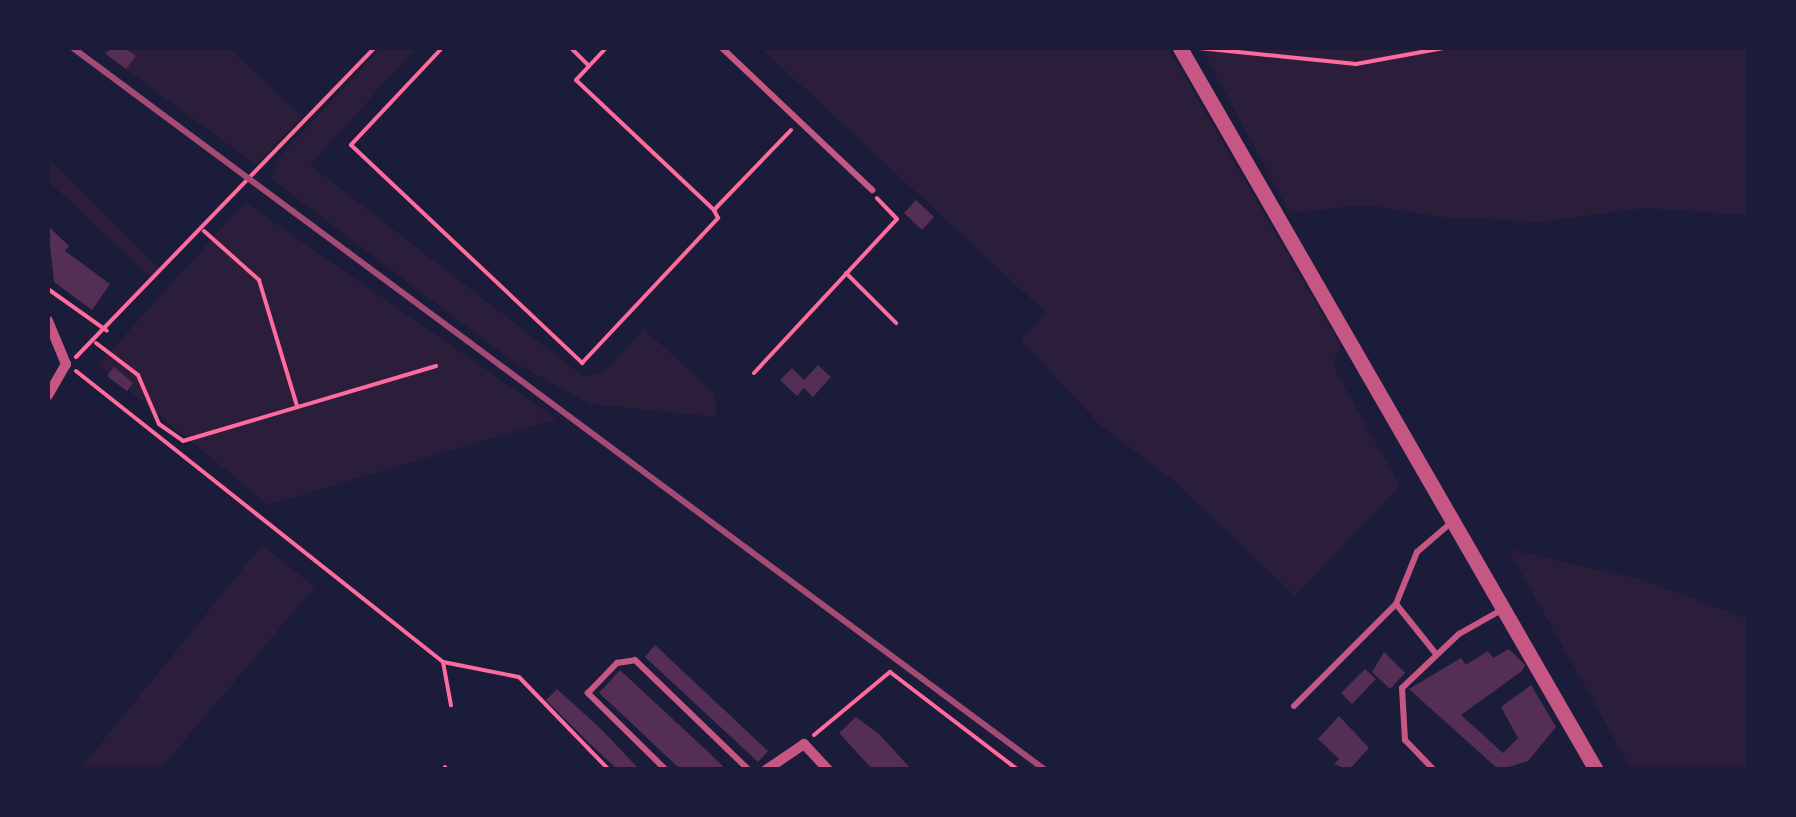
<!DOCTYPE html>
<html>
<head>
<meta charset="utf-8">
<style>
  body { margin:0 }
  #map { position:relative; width:1796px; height:817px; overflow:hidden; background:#1b1b3a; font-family:"Source Sans 3",sans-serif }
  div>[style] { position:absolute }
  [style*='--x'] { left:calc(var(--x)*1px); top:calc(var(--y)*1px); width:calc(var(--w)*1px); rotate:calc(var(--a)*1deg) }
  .green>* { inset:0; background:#2a1e3b }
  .building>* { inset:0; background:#542f53 }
  .path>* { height:4px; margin:-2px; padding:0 2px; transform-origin:2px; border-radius:2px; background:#ff6b9d }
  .service>* { height:6px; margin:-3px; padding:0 3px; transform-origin:3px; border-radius:3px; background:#c65784 }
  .minor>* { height:10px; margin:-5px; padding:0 5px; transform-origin:5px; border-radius:5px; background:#c65784 }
  .tertiary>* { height:15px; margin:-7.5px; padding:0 7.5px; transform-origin:7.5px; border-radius:7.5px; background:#c65784 }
  .rail>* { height:6px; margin:-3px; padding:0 3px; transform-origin:3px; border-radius:3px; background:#a44b75 }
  span { translate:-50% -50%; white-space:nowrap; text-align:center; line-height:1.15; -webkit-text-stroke:10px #1b1b3a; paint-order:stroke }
  .frame { position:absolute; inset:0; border:50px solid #1b1b3a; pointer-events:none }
</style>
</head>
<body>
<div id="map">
  <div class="green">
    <i style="clip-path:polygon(97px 48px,229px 48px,302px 116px,256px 165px)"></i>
    <i style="clip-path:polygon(381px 48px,416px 48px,310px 165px,583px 376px,604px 372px,644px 329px,715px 394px,716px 417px,590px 404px,515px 363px,270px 178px,280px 156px)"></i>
    <i style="clip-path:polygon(761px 48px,1168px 48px,1341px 346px,1334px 361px,1337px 373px,1400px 486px,1295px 596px,1174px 481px,1099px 424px,1021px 340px,1046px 313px)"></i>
    <i style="clip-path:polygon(1201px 48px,1748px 48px,1748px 215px,1645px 208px,1540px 222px,1440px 217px,1367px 205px,1290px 213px)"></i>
    <i style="clip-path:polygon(48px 157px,160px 268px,151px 278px,48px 181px)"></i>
    <i style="clip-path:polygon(245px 202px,557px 419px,268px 505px,98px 365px)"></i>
    <i style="clip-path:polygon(262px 545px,315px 587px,160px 769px,80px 769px)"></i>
    <i style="clip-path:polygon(1508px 549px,1643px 580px,1748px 619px,1748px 769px,1631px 769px)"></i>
  </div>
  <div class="building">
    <i style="clip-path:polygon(110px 48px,125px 48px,136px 56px,126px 69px,106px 54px)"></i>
    <i style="clip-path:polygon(916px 200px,934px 217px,922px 230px,904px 213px)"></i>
    <i style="clip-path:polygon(48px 226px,69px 246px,65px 251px,110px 284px,92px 310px,54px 282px)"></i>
    <i style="clip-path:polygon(818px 365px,831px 377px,813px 397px,804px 388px,797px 396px,780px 380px,792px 368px,804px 380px)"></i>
    <i style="clip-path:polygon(114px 367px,133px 383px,127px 391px,107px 376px)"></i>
    <i style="clip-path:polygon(655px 645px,768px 751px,758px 762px,645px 657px)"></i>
    <i style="clip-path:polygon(1509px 649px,1525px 665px,1522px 671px,1461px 715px,1503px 753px,1518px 738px,1501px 707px,1531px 685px,1556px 727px,1528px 761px,1499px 770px,1409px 689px,1461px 658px,1466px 665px,1488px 651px,1493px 658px)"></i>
    <i style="clip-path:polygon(1384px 652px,1405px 673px,1390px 689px,1372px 672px)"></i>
    <i style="clip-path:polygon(1365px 669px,1376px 679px,1352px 704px,1341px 693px)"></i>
    <i style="clip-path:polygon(620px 670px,720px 763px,726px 770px,681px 770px,624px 716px,599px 693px)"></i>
    <i style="clip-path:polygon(557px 689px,600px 728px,640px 770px,618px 770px,588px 742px,546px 700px)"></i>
    <i style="clip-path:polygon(1339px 716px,1369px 748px,1349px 770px,1334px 764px,1339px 759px,1318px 739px)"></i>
    <i style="clip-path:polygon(856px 717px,880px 735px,912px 770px,873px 770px,839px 733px)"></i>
  </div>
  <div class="path">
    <i style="--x:442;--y:48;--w:133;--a:133.2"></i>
    <i style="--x:351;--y:145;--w:318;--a:43.3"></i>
    <i style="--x:582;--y:363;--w:199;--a:-46.8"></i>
    <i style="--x:718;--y:218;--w:9;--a:-117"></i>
    <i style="--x:571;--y:48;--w:25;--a:45"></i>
    <i style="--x:606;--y:48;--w:44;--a:133.2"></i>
    <i style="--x:576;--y:80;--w:190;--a:43.3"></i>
    <i style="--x:714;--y:210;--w:111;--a:-46.1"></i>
    <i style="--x:1199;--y:48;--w:158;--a:5.8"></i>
    <i style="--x:1356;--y:64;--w:89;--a:-10.3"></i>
    <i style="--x:204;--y:231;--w:74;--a:41.7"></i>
    <i style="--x:259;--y:280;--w:132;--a:73.2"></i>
    <i style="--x:846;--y:273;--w:71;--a:45"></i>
    <i style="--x:48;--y:289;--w:72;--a:35.4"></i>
    <i style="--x:96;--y:343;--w:53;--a:37.3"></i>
    <i style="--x:138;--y:375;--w:53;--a:66.8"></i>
    <i style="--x:159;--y:424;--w:29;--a:35"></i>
    <i style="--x:183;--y:441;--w:264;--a:-16.5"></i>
    <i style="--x:76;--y:357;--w:429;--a:-46"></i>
    <i style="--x:76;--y:371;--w:468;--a:38.4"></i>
    <i style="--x:443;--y:662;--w:77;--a:11.2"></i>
    <i style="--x:519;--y:677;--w:129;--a:45.9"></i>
    <i style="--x:754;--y:373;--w:210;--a:-47.1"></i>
    <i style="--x:897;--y:219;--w:29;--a:-134"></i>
    <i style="--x:443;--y:662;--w:44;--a:79.5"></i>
    <i style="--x:814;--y:735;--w:99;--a:-39.7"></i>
    <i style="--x:890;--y:672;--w:161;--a:37.4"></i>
    <i style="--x:445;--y:767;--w:4;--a:56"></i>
  </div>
  <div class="service">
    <i style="--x:722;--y:48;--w:207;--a:43.4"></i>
    <i style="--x:1396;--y:604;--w:56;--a:-68"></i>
    <i style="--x:1417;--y:552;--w:46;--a:-40.6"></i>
    <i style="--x:1294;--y:706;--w:144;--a:-45"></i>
    <i style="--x:1396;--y:604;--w:64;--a:51.3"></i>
    <i style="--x:666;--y:770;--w:110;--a:-135.4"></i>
    <i style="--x:588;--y:693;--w:42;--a:-46"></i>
    <i style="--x:617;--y:663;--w:18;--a:-9"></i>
    <i style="--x:635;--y:660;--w:158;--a:44"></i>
    <i style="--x:1434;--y:770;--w:42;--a:-134"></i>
    <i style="--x:1405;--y:740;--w:52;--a:-93.3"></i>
    <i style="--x:1402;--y:688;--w:79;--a:-43.5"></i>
    <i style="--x:1459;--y:634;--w:51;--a:-29.6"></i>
  </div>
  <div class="minor">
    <i style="--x:48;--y:321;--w:47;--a:67.3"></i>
    <i style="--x:66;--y:364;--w:36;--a:120"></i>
    <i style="--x:766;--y:770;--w:46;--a:-34.4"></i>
    <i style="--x:804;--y:744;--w:35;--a:47"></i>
  </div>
  <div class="tertiary">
    <i style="--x:1180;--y:48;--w:833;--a:60.05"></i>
  </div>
  <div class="rail">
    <i style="--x:73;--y:48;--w:1211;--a:36.6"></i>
  </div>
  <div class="frame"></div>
</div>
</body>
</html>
